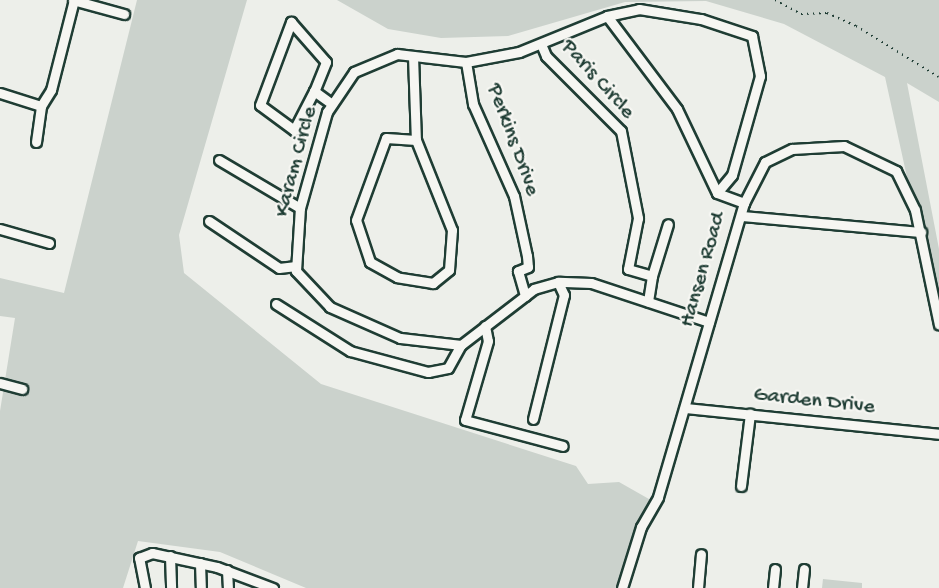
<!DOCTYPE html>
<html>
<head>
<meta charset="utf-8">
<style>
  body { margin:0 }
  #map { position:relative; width:939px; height:588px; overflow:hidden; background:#edefea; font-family:"Gochi Hand",sans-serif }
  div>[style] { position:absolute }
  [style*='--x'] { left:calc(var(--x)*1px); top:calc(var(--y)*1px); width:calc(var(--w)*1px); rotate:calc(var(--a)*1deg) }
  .green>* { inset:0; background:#cbd2cc }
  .path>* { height:1.5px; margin-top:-0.75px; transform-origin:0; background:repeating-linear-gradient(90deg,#1f3d34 0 1.5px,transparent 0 6px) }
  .roads { filter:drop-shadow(2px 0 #1f3d34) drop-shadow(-2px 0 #1f3d34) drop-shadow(0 2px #1f3d34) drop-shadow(0 -2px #1f3d34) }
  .minor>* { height:9px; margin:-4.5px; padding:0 4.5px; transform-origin:4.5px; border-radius:4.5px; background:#f6f6f2 }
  span { translate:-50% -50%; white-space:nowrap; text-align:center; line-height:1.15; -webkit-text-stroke:4.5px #f6f6f2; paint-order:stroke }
  .street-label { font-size:22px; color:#1f3d34 }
</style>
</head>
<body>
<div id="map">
  <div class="green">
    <i style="clip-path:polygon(137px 0,247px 0,179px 235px,184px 273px,321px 384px,576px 466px,588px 484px,619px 482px,656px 503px,623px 588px,306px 588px,220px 552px,138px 541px,123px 588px,0 588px,0 411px,15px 318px,0 316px,0 278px,64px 293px)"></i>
    <i style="clip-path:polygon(337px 0,939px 0,939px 102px,907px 83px,939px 249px,939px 323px,885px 77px,784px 24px,706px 1px,625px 2px,508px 36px,441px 38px,388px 29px)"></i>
    <i style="clip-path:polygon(823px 579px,862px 583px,862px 588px,822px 588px)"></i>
  </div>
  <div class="path">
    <i style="--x:775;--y:0;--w:30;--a:28"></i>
    <i style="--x:801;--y:14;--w:26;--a:-2"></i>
    <i style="--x:827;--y:13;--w:32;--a:24"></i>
    <i style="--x:856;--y:26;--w:97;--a:31.6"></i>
  </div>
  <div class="roads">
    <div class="minor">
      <i style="--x:73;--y:0;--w:53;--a:15.4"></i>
      <i style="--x:607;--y:16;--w:116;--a:53"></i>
      <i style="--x:677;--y:109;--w:93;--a:64.5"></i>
      <i style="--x:541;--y:44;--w:13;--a:67"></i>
      <i style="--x:546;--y:56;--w:106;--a:45"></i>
      <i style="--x:621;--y:131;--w:89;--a:78.9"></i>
      <i style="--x:638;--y:218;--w:52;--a:101.1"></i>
      <i style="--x:628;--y:269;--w:25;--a:16"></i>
      <i style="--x:652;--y:276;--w:26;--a:99"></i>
      <i style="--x:413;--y:56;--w:84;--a:88"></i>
      <i style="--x:416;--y:140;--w:97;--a:68.2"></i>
      <i style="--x:452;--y:230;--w:40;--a:94.3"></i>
      <i style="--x:449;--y:270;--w:21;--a:141"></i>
      <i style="--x:433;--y:283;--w:36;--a:-171"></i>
      <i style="--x:397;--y:277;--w:31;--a:-151"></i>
      <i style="--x:370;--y:262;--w:44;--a:-108.4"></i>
      <i style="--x:356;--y:220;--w:87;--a:-69.9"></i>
      <i style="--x:386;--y:138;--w:30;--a:4"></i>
      <i style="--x:466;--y:62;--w:43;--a:80.5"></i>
      <i style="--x:473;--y:104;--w:101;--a:66"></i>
      <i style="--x:514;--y:196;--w:61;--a:77.8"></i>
      <i style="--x:527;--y:256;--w:11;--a:85"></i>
      <i style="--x:528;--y:267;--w:11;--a:158"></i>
      <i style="--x:518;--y:271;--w:26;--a:74"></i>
      <i style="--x:314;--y:91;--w:44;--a:117.1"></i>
      <i style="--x:294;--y:130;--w:42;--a:-143.7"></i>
      <i style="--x:260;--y:105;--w:89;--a:-69.5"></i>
      <i style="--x:291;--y:22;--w:53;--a:48.8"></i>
      <i style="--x:326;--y:62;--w:31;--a:112"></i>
      <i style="--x:314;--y:91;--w:22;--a:36"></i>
      <i style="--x:0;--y:93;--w:43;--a:17.6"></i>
      <i style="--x:36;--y:142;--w:36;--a:-82"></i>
      <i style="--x:41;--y:106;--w:19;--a:-58"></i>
      <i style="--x:51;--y:90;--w:93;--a:-75.7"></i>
      <i style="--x:219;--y:160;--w:94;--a:30.7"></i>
      <i style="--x:741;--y:216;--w:181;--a:5.1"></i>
      <i style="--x:209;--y:221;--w:84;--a:33.9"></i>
      <i style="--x:279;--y:268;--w:17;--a:-7"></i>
      <i style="--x:0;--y:229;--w:51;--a:15.9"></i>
      <i style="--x:652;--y:276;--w:54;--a:-72.9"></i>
      <i style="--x:276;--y:304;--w:88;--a:32.4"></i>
      <i style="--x:350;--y:351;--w:81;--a:15.1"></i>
      <i style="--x:428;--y:372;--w:20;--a:-11"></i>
      <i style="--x:448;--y:368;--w:26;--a:-61"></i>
      <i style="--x:709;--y:322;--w:124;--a:-161.7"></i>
      <i style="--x:591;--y:283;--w:33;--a:-178"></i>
      <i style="--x:558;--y:282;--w:25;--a:164"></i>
      <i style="--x:534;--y:289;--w:92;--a:142.5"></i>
      <i style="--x:461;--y:345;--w:61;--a:-173.5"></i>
      <i style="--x:400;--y:338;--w:77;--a:-156.1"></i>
      <i style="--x:330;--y:307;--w:50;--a:-133.4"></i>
      <i style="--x:296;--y:271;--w:63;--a:-86.4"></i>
      <i style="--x:300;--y:208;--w:100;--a:-74.3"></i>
      <i style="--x:327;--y:112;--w:48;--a:-56"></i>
      <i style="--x:354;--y:72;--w:47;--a:-22.7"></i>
      <i style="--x:397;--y:54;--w:69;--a:6.6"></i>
      <i style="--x:466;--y:62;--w:54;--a:-10.7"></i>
      <i style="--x:519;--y:52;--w:95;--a:-22.2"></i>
      <i style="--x:607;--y:16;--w:33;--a:-12"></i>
      <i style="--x:639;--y:9;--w:63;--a:9.2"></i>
      <i style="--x:701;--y:19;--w:54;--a:18.4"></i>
      <i style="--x:752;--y:36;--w:41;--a:78.7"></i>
      <i style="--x:760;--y:76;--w:103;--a:105.8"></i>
      <i style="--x:732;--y:175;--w:23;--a:130"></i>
      <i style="--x:717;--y:193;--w:29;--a:20"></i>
      <i style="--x:485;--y:326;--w:15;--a:79"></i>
      <i style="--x:488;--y:341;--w:82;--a:106.2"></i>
      <i style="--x:465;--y:420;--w:101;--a:14.9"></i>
      <i style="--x:0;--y:383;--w:23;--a:15"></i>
      <i style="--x:685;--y:408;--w:255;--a:5.8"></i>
      <i style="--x:533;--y:419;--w:128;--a:-76"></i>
      <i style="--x:564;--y:295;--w:14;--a:-115"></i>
      <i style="--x:741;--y:486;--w:73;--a:-82.9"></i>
      <i style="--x:170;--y:556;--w:32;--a:88"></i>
      <i style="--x:200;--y:563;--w:25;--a:88"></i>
      <i style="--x:227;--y:570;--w:18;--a:87"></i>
      <i style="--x:145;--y:588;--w:31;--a:-101"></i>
      <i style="--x:139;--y:558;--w:14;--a:-21"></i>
      <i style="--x:152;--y:553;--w:66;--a:12.2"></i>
      <i style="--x:217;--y:567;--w:60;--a:20.6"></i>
      <i style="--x:622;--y:588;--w:64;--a:-72.7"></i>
      <i style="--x:641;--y:527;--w:34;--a:-60"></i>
      <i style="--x:658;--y:497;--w:306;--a:-73.7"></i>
      <i style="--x:744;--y:203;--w:46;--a:-62.9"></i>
      <i style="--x:765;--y:162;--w:30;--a:-26"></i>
      <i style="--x:792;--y:149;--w:52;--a:-3.3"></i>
      <i style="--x:844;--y:146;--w:58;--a:25.7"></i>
      <i style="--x:896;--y:171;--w:43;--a:64"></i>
      <i style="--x:915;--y:210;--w:117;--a:78.2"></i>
      <i style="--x:698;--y:588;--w:34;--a:-85"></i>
      <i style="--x:773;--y:588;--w:19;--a:-84"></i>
      <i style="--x:802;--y:588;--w:19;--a:-84"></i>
    </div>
  </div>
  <div class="street-label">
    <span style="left:597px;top:80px;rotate:48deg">Paris Circle</span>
    <span style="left:512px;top:140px;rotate:70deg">Perkins Drive</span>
    <span style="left:297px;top:162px;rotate:-75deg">Karam Circle</span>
    <span style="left:704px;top:270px;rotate:-74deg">Hansen Road</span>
    <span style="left:814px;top:402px;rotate:6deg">Garden Drive</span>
  </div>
</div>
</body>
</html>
